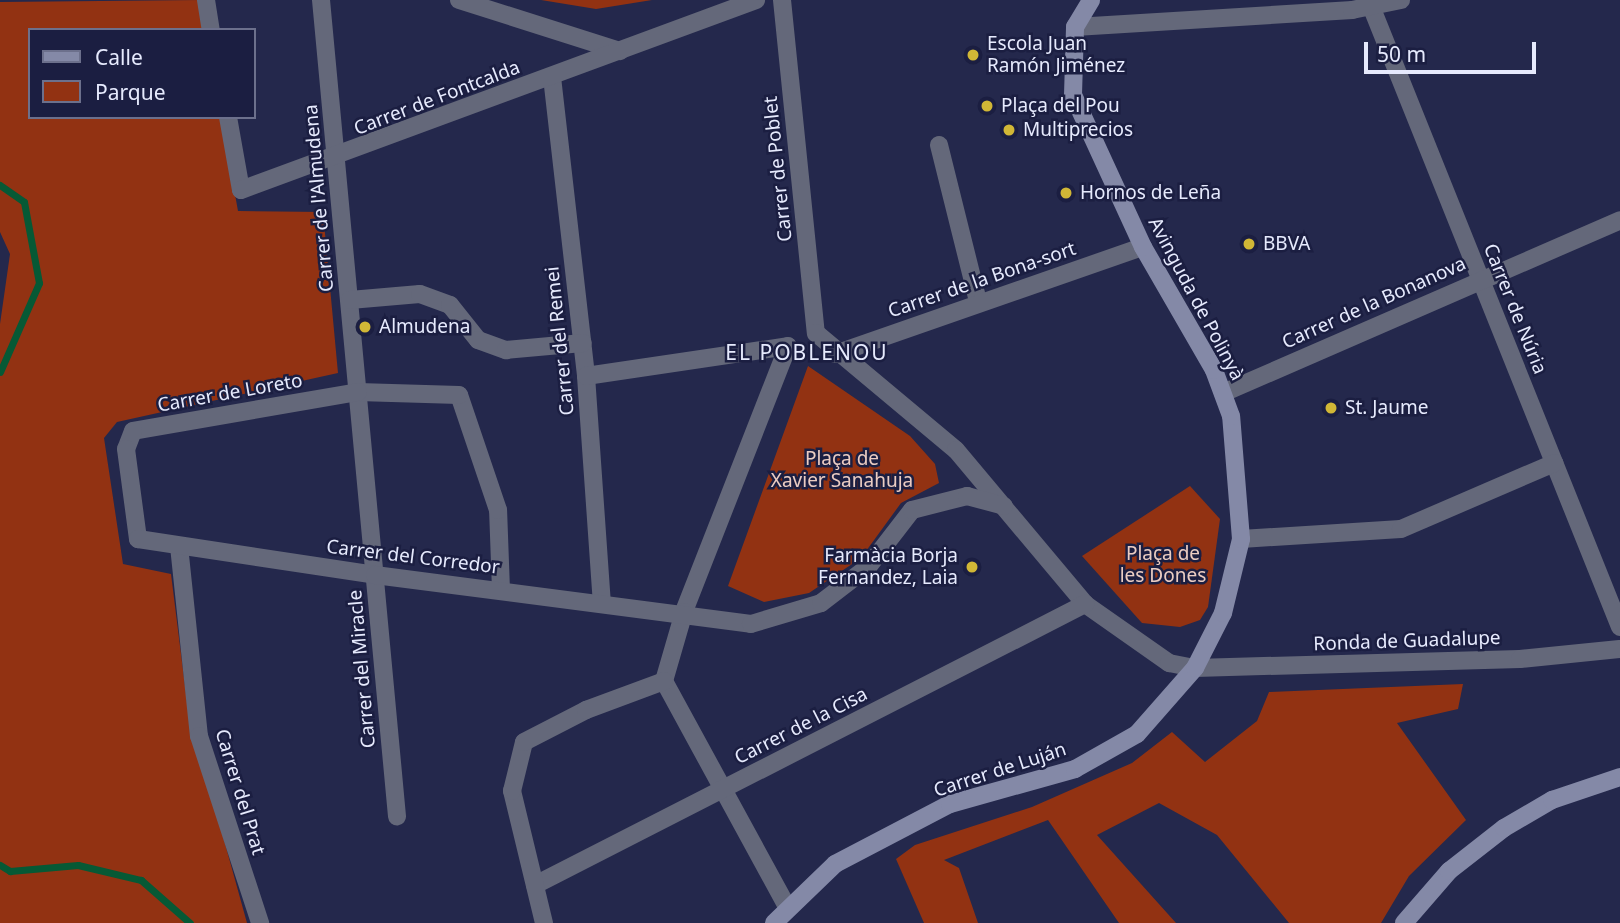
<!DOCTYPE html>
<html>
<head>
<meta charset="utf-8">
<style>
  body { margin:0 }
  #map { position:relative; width:1620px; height:923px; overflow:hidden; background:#24284c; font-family:"Noto Sans",sans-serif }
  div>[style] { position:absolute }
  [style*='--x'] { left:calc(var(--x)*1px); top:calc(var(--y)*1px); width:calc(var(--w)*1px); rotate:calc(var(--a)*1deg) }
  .green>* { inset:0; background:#923212 }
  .stream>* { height:7px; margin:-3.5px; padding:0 3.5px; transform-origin:3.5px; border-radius:3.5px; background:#065935 }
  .street>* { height:18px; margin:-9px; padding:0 9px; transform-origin:9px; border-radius:9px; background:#64687a }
  .secondary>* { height:18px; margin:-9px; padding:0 9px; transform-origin:9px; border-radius:9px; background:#8489a7 }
  .dots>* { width:19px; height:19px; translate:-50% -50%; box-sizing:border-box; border:4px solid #1b1e41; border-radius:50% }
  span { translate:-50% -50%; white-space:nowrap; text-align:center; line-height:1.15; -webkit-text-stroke:5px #1b1e41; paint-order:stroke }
  .poi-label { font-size:19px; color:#e6eafd }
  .left { translate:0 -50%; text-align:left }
  .right { translate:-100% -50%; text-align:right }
  .street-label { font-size:19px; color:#e6eafd }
  .park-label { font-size:19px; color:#ebccc2 }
  .neighbourhood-label { font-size:21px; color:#e6eafd; letter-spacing:2px }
  .legend { position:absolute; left:28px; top:28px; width:228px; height:91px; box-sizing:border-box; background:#1b1e41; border:2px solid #6c708c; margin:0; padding:9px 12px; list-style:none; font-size:21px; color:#e6eafd }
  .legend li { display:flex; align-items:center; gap:14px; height:35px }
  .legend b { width:35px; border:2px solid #6c708c }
  .scale { position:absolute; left:1364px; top:42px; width:172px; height:32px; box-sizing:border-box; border:4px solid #e6eafd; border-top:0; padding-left:9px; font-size:21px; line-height:24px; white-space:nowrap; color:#e6eafd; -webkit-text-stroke:5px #1b1e41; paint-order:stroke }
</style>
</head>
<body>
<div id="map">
  <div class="green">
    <i style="clip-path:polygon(200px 0,206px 30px,30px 30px,30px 117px,221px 117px,238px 211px,323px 212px,338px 373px,117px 422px,104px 438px,123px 564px,171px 574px,188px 710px,247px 923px,0 923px,0 324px,10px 254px,0 232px,0 2px)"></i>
    <i style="clip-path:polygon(541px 0,652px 0,596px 9px)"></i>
    <i style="clip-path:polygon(808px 366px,910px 436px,935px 464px,939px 483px,901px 503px,861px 558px,809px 593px,764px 602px,728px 586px)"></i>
    <i style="clip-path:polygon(1190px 486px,1220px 519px,1208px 607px,1200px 620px,1180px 627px,1142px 623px,1082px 556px)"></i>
    <i style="clip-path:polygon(1463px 684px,1458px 709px,1397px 723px,1466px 820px,1409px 876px,1381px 923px,1289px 923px,1217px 835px,1159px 803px,1097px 835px,1176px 923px,1119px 923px,1048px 820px,944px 860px,959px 868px,978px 923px,924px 923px,896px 859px,915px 845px,1032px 807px,1132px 763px,1172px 732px,1205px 762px,1257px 721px,1269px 692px)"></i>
  </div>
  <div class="stream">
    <i style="--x:0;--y:185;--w:29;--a:35"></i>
    <i style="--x:24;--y:202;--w:82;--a:79.5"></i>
    <i style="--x:39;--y:283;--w:97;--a:113.7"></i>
    <i style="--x:0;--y:865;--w:12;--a:31"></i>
    <i style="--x:10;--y:871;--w:68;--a:-5"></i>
    <i style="--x:78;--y:865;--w:65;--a:13.4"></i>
    <i style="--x:141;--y:880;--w:65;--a:41.3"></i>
  </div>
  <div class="street">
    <i style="--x:206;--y:0;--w:30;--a:81"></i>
    <i style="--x:321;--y:0;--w:820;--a:84.68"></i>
    <i style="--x:459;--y:0;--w:169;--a:17.6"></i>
    <i style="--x:782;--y:0;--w:335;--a:84.2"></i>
    <i style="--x:816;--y:333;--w:182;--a:39.9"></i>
    <i style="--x:956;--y:450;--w:201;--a:50"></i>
    <i style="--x:1085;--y:604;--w:103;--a:35.1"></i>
    <i style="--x:1169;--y:663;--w:26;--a:11"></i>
    <i style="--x:1195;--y:668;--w:325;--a:-1.6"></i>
    <i style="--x:1520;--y:659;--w:100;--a:-5.7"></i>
    <i style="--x:1371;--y:6;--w:669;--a:68.15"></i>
    <i style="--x:1075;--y:27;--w:278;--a:-3.5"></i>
    <i style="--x:1352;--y:10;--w:50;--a:-11.5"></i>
    <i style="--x:552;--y:77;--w:301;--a:83.5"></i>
    <i style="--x:586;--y:376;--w:227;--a:86"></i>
    <i style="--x:228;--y:117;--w:74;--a:79.9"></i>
    <i style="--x:241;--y:190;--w:549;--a:-20.25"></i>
    <i style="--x:939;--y:145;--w:162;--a:76"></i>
    <i style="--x:350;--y:300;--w:70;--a:-4.9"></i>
    <i style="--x:420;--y:294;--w:32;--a:20"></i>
    <i style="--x:450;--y:305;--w:45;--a:51.3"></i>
    <i style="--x:478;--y:340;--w:30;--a:20"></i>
    <i style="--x:506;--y:350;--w:77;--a:-5.2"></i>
    <i style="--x:835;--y:354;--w:326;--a:-19.2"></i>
    <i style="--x:586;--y:376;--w:204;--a:-8.4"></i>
    <i style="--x:788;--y:346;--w:286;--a:111.4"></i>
    <i style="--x:684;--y:612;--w:72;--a:106.2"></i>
    <i style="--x:1223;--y:393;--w:433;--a:-23.5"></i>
    <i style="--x:1241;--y:539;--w:160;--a:-3.6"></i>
    <i style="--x:1401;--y:529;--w:167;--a:-23.3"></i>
    <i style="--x:179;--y:546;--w:191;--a:84"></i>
    <i style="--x:199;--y:736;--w:197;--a:71.9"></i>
    <i style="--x:501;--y:590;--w:80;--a:-92.1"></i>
    <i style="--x:498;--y:510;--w:121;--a:-108.7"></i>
    <i style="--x:459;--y:395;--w:101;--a:-178.3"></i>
    <i style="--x:358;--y:392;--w:228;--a:170.2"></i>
    <i style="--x:133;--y:431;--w:19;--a:111"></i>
    <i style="--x:126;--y:449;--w:91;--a:82.4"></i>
    <i style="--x:138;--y:539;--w:240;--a:8.6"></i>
    <i style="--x:375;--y:575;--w:379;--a:7.4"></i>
    <i style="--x:751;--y:624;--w:73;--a:-16.7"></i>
    <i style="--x:821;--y:603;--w:59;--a:-37.5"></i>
    <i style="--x:868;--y:567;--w:72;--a:-52.3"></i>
    <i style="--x:912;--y:510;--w:57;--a:-14.3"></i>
    <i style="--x:967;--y:496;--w:38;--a:15"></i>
    <i style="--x:664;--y:681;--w:257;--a:61.4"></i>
    <i style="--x:535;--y:885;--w:618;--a:-27.06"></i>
    <i style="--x:544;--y:923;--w:136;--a:-103.6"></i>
    <i style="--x:512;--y:791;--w:50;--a:-76.2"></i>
    <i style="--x:524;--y:742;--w:70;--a:-27.3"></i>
    <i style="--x:586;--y:710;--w:83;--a:-20.4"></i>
  </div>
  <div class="secondary">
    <i style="--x:774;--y:923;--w:85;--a:-44"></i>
    <i style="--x:835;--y:864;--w:130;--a:-27.6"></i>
    <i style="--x:950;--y:804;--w:130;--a:-15.6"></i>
    <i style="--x:1075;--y:769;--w:71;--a:-29.4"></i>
    <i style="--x:1137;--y:734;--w:88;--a:-48.7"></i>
    <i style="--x:1195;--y:668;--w:62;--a:-63"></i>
    <i style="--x:1223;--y:613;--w:76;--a:-76.3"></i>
    <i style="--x:1241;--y:539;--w:123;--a:-94.6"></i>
    <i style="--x:1231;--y:416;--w:49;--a:-110.3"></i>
    <i style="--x:1214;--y:370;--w:142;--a:-120"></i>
    <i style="--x:1143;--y:247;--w:167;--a:-114.7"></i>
    <i style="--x:1073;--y:95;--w:68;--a:-88.3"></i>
    <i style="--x:1075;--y:27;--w:31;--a:-59"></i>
    <i style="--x:1404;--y:923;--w:69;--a:-49.1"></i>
    <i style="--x:1449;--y:871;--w:70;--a:-38"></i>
    <i style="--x:1504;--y:828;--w:56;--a:-30.3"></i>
    <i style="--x:1552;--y:800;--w:72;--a:-18.7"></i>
  </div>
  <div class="dots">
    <i style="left:973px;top:55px;background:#d1b736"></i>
    <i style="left:987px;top:106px;background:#d1b736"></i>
    <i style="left:1009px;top:130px;background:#d1b736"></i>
    <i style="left:1066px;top:193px;background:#d1b736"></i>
    <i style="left:1249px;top:244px;background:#d1b736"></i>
    <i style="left:365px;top:327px;background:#d1b736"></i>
    <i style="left:1331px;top:408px;background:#d1b736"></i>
    <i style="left:972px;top:567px;background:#d1b736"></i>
  </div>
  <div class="poi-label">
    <span class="left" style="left:987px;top:55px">Escola Juan<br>Ramón Jiménez</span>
    <span class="left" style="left:1001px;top:106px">Plaça del Pou</span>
    <span class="left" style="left:1023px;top:130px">Multiprecios</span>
    <span class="left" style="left:1080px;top:193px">Hornos de Leña</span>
    <span class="left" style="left:1263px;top:244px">BBVA</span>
    <span class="left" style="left:379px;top:327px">Almudena</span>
    <span class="left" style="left:1345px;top:408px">St. Jaume</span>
    <span class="right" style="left:958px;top:567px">Farmàcia Borja<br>Fernandez, Laia</span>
  </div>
  <div class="street-label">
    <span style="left:437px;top:98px;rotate:-21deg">Carrer de Fontcalda</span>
    <span style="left:778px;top:169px;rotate:-96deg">Carrer de Poblet</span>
    <span style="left:319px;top:198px;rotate:-95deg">Carrer de l'Almudena</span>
    <span style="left:982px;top:280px;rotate:-19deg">Carrer de la Bona-sort</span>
    <span style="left:1196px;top:299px;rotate:62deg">Avinguda de Polinyà</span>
    <span style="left:1374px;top:303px;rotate:-24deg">Carrer de la Bonanova</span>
    <span style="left:1515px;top:309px;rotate:68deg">Carrer de Núria</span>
    <span style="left:560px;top:341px;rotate:-96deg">Carrer del Remei</span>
    <span style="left:230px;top:393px;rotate:-10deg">Carrer de Loreto</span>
    <span style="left:413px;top:557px;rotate:7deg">Carrer del Corredor</span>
    <span style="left:1407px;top:641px;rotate:-2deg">Ronda de Guadalupe</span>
    <span style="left:362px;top:669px;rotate:-95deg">Carrer del Miracle</span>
    <span style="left:801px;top:726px;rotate:-27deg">Carrer de la Cisa</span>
    <span style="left:1000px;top:770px;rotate:-18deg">Carrer de Luján</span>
    <span style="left:240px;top:792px;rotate:73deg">Carrer del Prat</span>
  </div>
  <div class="park-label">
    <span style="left:842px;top:470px">Plaça de<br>Xavier Sanahuja</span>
    <span style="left:1163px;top:565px">Plaça de<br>les Dones</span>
  </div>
  <div class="neighbourhood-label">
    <span style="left:807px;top:352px">EL POBLENOU</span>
  </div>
  <ul class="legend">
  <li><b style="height:9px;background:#8489a7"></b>Calle</li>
  <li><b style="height:19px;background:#923212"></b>Parque</li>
  </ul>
  <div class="scale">50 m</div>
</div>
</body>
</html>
